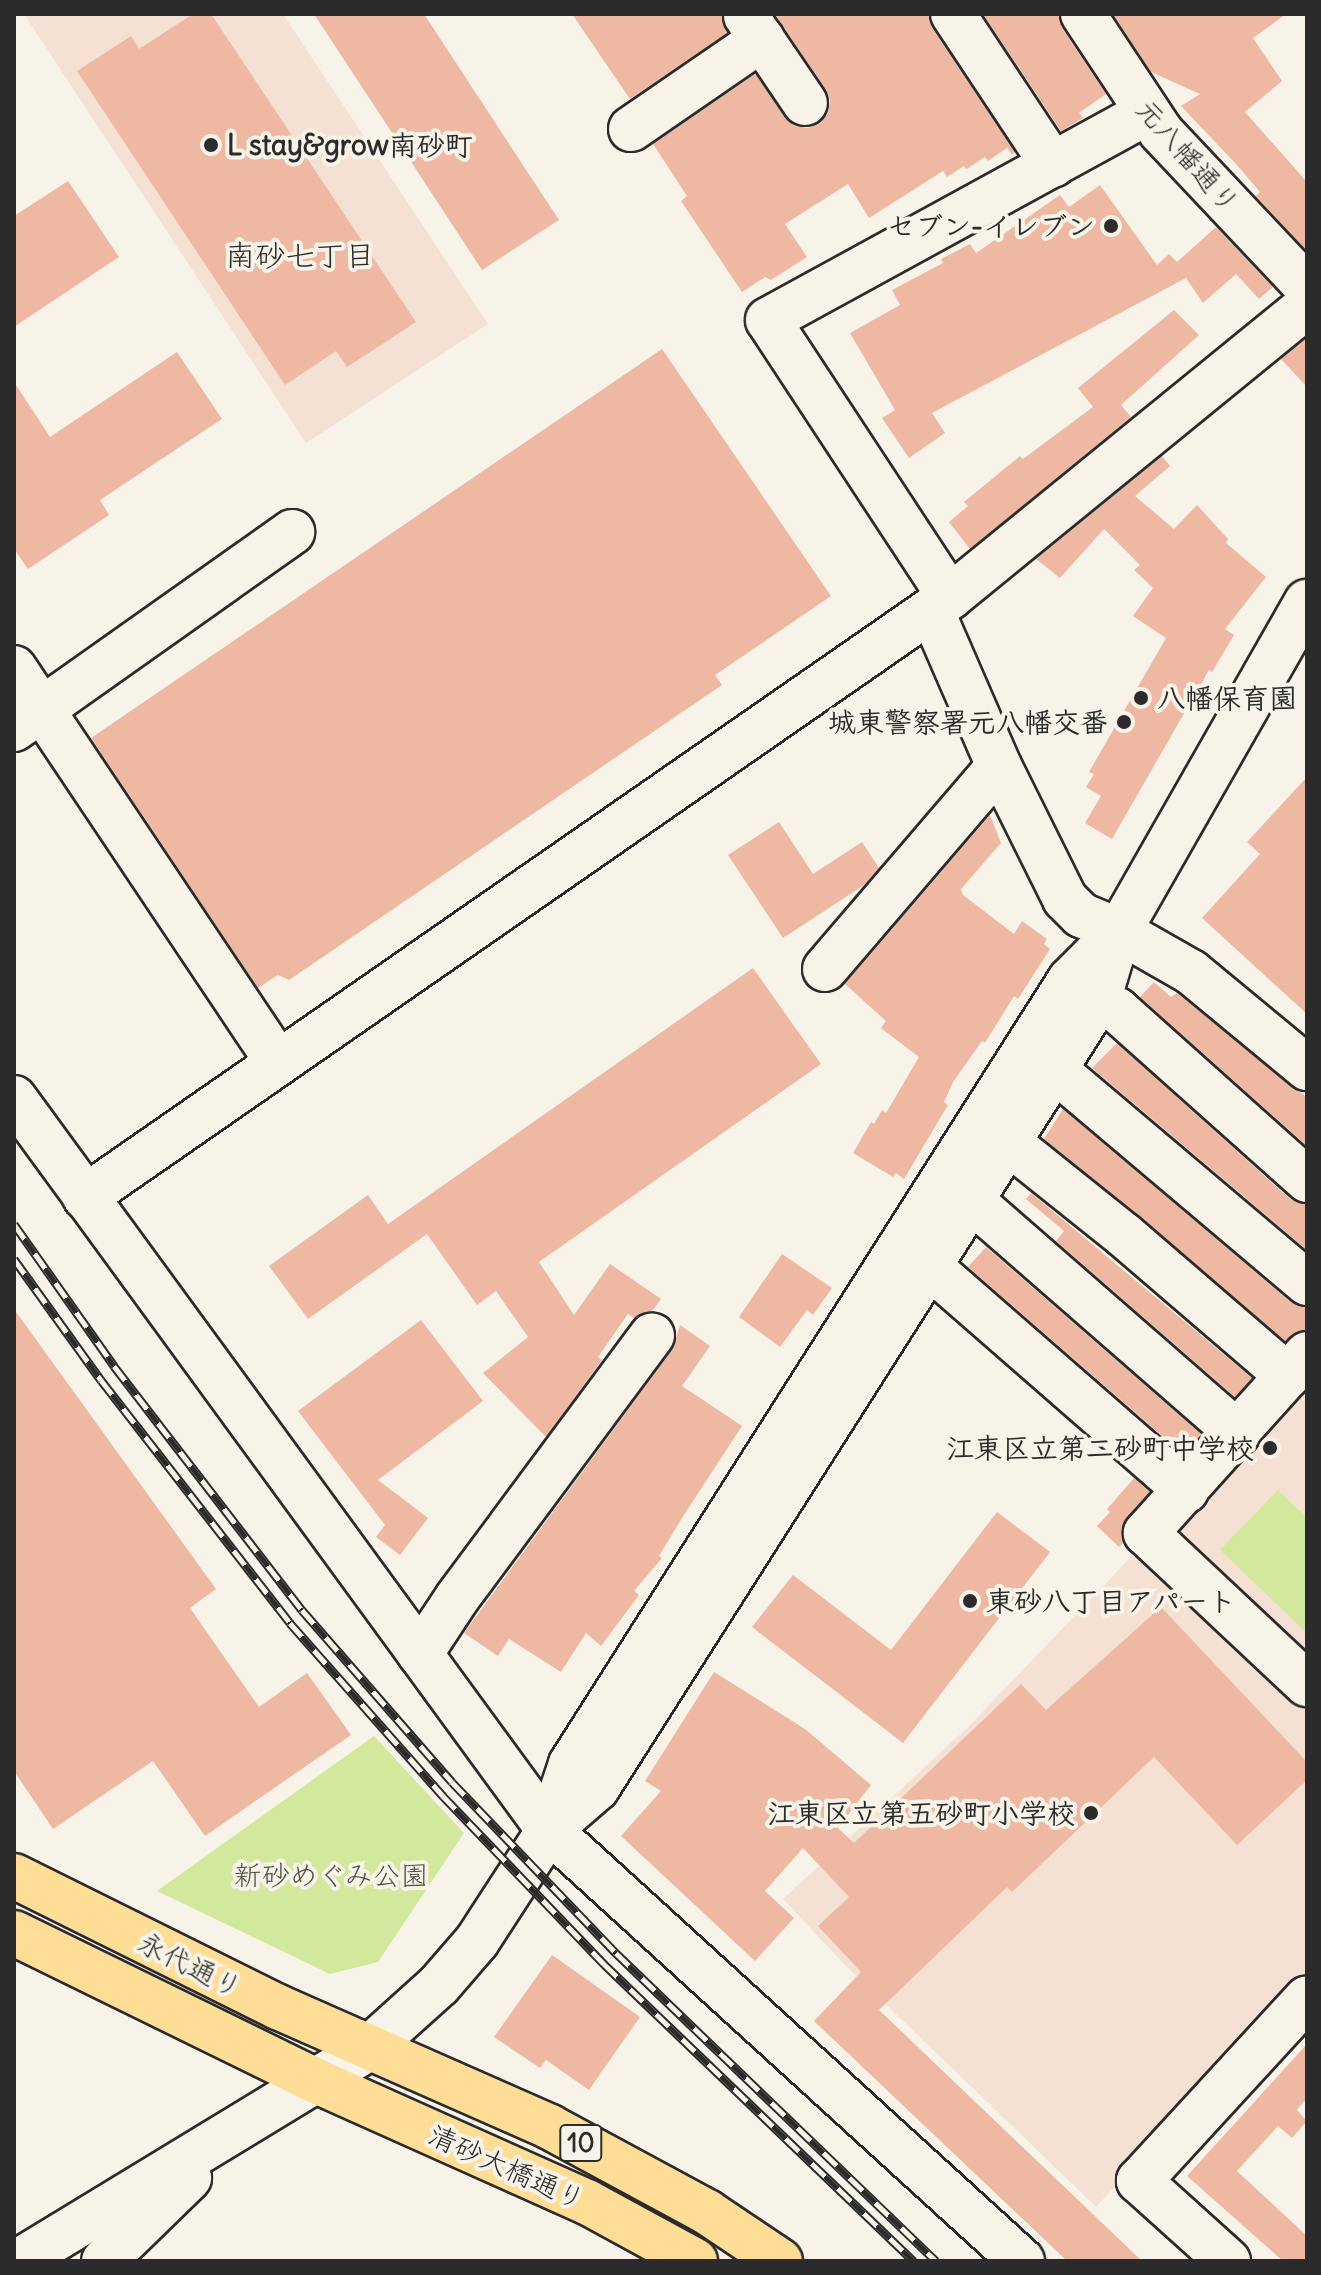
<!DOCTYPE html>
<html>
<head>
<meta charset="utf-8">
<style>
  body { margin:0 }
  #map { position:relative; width:1321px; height:2275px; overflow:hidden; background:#f7f3e8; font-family:Delius,"Klee One",sans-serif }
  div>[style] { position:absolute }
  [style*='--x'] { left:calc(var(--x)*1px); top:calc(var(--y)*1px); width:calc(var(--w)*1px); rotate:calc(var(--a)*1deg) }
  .built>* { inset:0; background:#f5e1d3 }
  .green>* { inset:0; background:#d2e89d }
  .building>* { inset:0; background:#efb8a3 }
  .roads { filter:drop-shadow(2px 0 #2b2b2b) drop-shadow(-2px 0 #2b2b2b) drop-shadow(0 2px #2b2b2b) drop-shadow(0 -2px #2b2b2b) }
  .minor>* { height:44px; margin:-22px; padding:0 22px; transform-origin:22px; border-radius:22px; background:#f7f3e8 }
  .major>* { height:44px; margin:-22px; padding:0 22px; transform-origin:22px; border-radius:22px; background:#fedd96 }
  .rail>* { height:9px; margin-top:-4.5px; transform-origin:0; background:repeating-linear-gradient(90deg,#f7f3e8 0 18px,#2b2b2b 0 36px); box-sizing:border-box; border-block:2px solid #2b2b2b }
  .dots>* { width:22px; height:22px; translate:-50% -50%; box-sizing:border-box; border:4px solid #f7f3e8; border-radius:50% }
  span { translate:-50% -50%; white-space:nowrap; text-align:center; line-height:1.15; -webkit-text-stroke:8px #f7f3e8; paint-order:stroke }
  .shield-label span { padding:2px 6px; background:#f7f3e8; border:2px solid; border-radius:6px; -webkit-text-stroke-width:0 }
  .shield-label { font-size:26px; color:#2b2b2b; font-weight:700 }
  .poi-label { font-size:28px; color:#2b2b2b; font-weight:700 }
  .left { translate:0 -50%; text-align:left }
  .right { translate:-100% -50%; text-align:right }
  .street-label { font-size:28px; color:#2b2b2b }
  .park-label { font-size:28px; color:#4c5142 }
  .neighbourhood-label { font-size:30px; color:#2b2b2b }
  .frame { position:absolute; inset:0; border:16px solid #2b2b2b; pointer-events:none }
</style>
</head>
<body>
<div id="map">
  <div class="built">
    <i style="clip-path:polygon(24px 14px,283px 14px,488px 324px,306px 443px)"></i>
    <i style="clip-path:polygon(1307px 1369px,1307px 1668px,1166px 1535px)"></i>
    <i style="clip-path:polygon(1151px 1556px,1307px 1701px,1307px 1979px,1096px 2207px,844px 1964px,783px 1899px,968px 1727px,1131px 1557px)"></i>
  </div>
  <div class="green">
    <i style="clip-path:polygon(1278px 1490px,1307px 1518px,1307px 1633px,1220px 1550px)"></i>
    <i style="clip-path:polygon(374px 1736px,464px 1833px,378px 1962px,330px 1974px,157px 1891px)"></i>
  </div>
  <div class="building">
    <i style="clip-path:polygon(193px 14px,211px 14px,416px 322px,347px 367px,336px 351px,285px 385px,77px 71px,131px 36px,139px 49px)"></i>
    <i style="clip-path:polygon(314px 14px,424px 14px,559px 220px,482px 270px)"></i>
    <i style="clip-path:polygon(572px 14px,722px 14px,727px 33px,630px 99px)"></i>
    <i style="clip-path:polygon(775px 14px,928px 14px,932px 28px,1015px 152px,1012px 155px,1007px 148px,988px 161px,985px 157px,967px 169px,964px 166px,947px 177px,943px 171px,869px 218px,848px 184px,785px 224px,807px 257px,771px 280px,765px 277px,742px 292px,681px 201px,687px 196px,653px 144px,755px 74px,793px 125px,808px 128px,820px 123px,828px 113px,830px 100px,826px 90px)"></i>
    <i style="clip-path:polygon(983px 14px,1058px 14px,1062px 28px,1106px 94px,1079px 113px,1083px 118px,1061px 131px)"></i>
    <i style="clip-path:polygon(1113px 14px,1286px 14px,1253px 38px,1282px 81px,1245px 112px,1307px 182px,1307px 251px,1256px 196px,1260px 192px,1236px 164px,1181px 106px,1200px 94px,1151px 72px)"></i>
    <i style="clip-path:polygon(68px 181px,119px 257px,14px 327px,14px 216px)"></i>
    <i style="clip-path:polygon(1100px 185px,1157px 265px,1169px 254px,1177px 262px,1216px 227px,1273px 287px,1259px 299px,1236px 274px,1203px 303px,1186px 278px,932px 413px,945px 433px,909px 458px,882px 418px,895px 410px,850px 333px,900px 305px,892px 290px,943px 263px,941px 259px,970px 244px,976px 253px,1060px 195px,1069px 207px)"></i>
    <i style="clip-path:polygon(1174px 310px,1199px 335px,1121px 405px,1131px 417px,970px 549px,949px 522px,968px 506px,964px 502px,1020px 456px,1023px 459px,1093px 407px,1078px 388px)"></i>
    <i style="clip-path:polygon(1307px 338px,1307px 387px,1281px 359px)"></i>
    <i style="clip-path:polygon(662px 349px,831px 596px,715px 675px,722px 685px,289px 980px,278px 975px,258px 988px,91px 738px)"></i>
    <i style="clip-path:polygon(177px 352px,222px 419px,100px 500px,109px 515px,28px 569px,14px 549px,14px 382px,50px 437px)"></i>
    <i style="clip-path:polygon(1162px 456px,1170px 466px,1135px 496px,1174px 529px,1197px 505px,1228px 539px,1226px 543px,1266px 577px,1225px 629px,1234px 635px,1212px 672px,1209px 670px,1112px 839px,1085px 823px,1101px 796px,1086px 787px,1094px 774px,1089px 772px,1166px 638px,1133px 616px,1153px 588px,1134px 570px,1140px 565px,1104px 529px,1060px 578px,1036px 559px)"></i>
    <i style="clip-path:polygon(1307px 777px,1307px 1014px,1202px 918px,1260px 854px,1247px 842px)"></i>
    <i style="clip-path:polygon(990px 815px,1001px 843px,961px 889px,963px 895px,1014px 934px,1022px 921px,1047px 939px,1044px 944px,1050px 949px,1018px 999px,1014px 996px,985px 1043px,982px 1041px,953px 1082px,944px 1102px,948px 1105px,904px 1179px,896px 1173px,893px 1177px,853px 1153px,871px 1122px,874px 1124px,882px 1110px,886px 1113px,919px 1057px,881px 1028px,886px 1021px,845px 984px)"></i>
    <i style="clip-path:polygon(779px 822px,813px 874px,862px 842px,879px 868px,864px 885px,783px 938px,728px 855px)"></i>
    <i style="clip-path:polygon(753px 968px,821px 1064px,539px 1262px,574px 1315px,610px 1264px,661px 1299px,653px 1310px,634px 1318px,628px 1314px,598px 1357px,602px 1360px,546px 1437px,483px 1373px,528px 1337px,496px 1291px,477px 1305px,427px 1234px,308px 1319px,269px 1266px,368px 1195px,388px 1224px)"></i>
    <i style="clip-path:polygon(1154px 982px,1171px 997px,1177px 993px,1307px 1098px,1307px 1146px,1140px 997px)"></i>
    <i style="clip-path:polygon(1117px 1043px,1290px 1199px,1307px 1204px,1307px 1250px,1092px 1068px)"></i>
    <i style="clip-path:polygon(1063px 1109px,1291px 1302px,1307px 1307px,1307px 1330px,1299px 1331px,1285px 1341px,1044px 1139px)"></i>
    <i style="clip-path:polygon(1031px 1193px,1252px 1378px,1235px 1397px,1056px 1241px,1064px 1231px,1026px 1199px)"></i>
    <i style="clip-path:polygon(986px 1247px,1201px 1434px,1183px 1454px,968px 1267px)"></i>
    <i style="clip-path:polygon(782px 1254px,832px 1288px,813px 1315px,807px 1310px,780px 1347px,739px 1317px)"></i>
    <i style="clip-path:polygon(14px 1309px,216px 1589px,190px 1608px,259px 1707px,307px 1673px,351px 1735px,205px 1836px,153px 1761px,53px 1829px,14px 1771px)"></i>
    <i style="clip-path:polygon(421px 1320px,483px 1401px,378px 1480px,428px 1518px,400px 1555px,376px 1537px,385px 1525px,298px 1411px)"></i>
    <i style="clip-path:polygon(680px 1325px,710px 1346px,682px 1386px,742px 1426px,682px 1518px,659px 1556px,662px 1558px,634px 1591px,639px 1595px,601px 1646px,586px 1633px,561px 1672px,509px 1639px,498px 1656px,464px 1633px,672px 1350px)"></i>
    <i style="clip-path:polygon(1134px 1478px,1150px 1492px,1127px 1517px,1122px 1528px,1123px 1543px,1119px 1547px,1097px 1526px,1110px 1512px,1107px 1509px)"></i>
    <i style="clip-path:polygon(997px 1512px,1050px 1552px,903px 1743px,752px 1627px,793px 1575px,891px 1650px)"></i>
    <i style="clip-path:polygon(1161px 1607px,1307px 1762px,1307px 1780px,1237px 1845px,1154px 1757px,1012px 1892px,1007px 1887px,879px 2010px,1142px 2261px,1067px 2261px,814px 2021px,861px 1972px,818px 1926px,849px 1897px,803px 1848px,765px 1891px,794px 1918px,755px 1961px,621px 1836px,661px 1791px,645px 1781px,714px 1672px,805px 1729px,871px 1785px,838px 1828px,854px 1843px,1021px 1684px,1046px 1710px)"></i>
    <i style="clip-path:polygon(552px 1955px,640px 2017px,589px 2090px,546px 2060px,540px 2068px,494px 2037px)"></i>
    <i style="clip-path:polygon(1307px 2044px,1307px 2098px,1297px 2110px,1307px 2121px,1292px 2138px,1278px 2126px,1237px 2171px,1307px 2236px,1307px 2261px,1283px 2261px,1187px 2176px)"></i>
  </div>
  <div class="roads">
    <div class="minor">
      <i style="--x:953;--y:14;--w:181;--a:56.5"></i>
      <i style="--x:1083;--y:14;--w:141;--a:56.5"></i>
      <i style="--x:1161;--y:132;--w:213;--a:46.7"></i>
      <i style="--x:746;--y:16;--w:105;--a:55.9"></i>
      <i style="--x:631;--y:129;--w:159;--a:-34.5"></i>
      <i style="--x:950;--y:597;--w:461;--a:-39.2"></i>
      <i style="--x:932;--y:612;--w:168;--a:66.5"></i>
      <i style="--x:999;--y:766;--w:148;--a:63.6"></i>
      <i style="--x:1065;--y:899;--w:23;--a:45"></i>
      <i style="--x:1081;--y:915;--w:41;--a:22.8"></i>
      <i style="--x:1119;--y:931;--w:83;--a:29.7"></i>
      <i style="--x:1191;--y:972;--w:151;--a:39.6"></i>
      <i style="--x:14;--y:668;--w:473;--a:56.2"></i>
      <i style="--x:14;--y:729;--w:341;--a:-35.3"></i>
      <i style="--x:825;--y:969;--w:267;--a:-49.4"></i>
      <i style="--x:1098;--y:1001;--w:21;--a:25"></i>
      <i style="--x:1117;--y:1010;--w:255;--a:41.8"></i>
      <i style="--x:1055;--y:1070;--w:330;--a:40.2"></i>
      <i style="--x:14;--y:1098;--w:907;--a:53.84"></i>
      <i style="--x:549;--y:1830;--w:640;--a:42.34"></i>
      <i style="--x:1009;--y:1143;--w:147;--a:38.7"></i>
      <i style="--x:1124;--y:1235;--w:216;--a:40.7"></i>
      <i style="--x:85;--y:1197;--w:1053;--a:-34.75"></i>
      <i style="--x:950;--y:597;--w:331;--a:-123.3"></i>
      <i style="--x:768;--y:320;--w:431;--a:-28.7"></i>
      <i style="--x:972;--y:1201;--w:353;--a:41.1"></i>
      <i style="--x:930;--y:1267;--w:340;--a:41.1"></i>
      <i style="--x:1307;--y:1354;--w:241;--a:132"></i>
      <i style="--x:1146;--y:1533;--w:221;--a:43.2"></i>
      <i style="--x:420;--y:1654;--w:67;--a:-56.5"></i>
      <i style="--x:457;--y:1598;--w:327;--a:-53.4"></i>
      <i style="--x:551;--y:1828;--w:61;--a:-41"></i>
      <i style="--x:597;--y:1788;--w:933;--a:-57.52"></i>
      <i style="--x:1098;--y:1001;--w:73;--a:-73.3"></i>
      <i style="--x:1119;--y:931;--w:379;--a:-60.3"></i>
      <i style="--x:19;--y:2261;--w:410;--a:-31.3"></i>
      <i style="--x:369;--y:2048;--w:94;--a:-42"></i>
      <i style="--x:439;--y:1985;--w:58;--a:-49.2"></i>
      <i style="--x:477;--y:1941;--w:132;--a:-57"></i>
      <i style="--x:549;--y:1830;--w:70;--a:-71.6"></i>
      <i style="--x:571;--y:1764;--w:929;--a:-57.52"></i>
      <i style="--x:1070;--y:980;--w:69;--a:-45"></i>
      <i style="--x:104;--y:2261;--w:119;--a:-44.3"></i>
      <i style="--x:1228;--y:2261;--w:120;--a:-138"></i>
      <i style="--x:1139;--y:2181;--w:248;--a:-47.4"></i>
    </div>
    <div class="major">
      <i style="--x:14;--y:1876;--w:295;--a:26.4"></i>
      <i style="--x:278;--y:2007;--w:297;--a:23.8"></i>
      <i style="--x:550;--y:2127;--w:179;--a:28.4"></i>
      <i style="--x:707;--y:2212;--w:88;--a:33.9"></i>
      <i style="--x:14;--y:1933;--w:334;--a:26.1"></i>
      <i style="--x:314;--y:2080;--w:299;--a:24.1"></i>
      <i style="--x:587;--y:2202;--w:123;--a:28.6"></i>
    </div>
  </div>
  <div class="rail">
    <i style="--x:14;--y:1224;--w:174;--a:54.8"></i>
    <i style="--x:114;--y:1366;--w:308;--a:52.4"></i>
    <i style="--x:302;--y:1610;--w:228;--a:48.9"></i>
    <i style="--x:452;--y:1782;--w:237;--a:46.2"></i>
    <i style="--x:616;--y:1953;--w:444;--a:43.9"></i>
    <i style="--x:14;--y:1259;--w:149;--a:54.3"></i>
    <i style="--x:101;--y:1380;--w:308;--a:52.1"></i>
    <i style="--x:290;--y:1623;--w:231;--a:48.5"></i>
    <i style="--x:443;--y:1796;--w:233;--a:46.2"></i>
    <i style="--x:604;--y:1964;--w:429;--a:43.8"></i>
  </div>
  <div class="dots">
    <i style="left:211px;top:145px;background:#2b2b2b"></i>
    <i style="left:1111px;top:226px;background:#2b2b2b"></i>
    <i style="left:1141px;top:698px;background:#2b2b2b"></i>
    <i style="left:1124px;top:722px;background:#2b2b2b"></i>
    <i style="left:1270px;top:1448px;background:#2b2b2b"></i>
    <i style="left:970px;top:1601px;background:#2b2b2b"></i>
    <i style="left:1091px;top:1813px;background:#2b2b2b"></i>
  </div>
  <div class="shield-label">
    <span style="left:581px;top:2143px">10</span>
  </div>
  <div class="poi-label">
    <span class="left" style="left:227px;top:145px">L stay&amp;grow南砂町</span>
    <span class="right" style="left:1095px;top:226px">セブン-イレブン</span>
    <span class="left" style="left:1157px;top:698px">八幡保育園</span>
    <span class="right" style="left:1108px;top:722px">城東警察署元八幡交番</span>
    <span class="right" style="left:1254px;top:1448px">江東区立第二砂町中学校</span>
    <span class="left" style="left:986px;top:1601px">東砂八丁目アパート</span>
    <span class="right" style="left:1075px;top:1813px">江東区立第五砂町小学校</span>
  </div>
  <div class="street-label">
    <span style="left:1188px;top:156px;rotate:49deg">元八幡通り</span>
    <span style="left:190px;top:1965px;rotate:26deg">永代通り</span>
    <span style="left:507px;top:2167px;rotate:24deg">清砂大橋通り</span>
  </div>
  <div class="park-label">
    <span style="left:331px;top:1875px">新砂めぐみ公園</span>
  </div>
  <div class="neighbourhood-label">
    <span style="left:300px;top:255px">南砂七丁目</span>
  </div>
  <div class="frame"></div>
</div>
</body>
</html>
